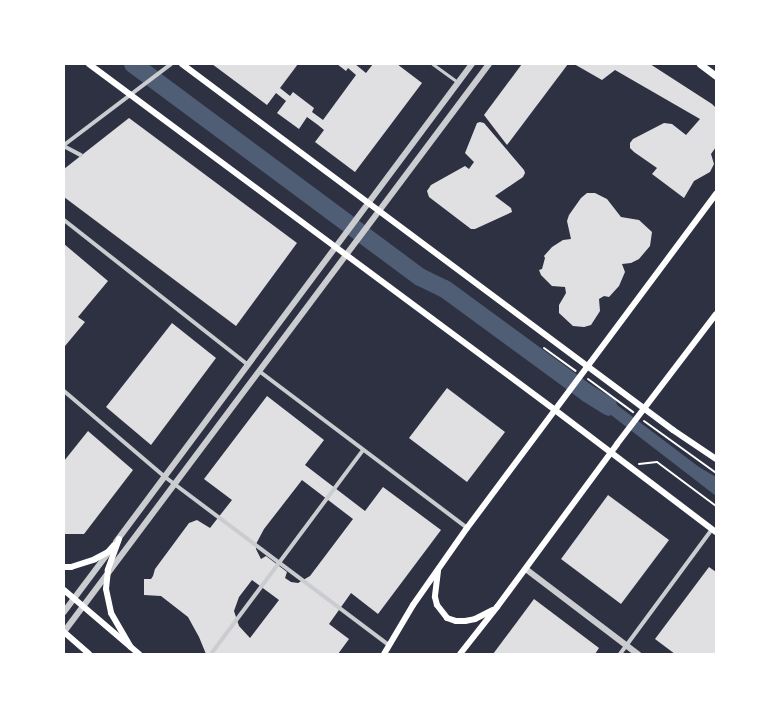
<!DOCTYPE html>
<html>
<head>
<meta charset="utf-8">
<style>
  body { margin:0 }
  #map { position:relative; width:780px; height:718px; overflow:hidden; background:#2d3142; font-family:"Fira Sans",sans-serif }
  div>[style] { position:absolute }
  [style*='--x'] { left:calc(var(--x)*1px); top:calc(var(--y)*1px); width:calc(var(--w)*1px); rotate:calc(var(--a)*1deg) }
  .water>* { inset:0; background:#4f5d75 }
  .river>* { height:18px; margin:-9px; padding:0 9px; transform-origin:9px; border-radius:9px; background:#4f5d75 }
  .building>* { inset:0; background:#e0e0e3 }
  .path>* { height:2px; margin:-1px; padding:0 1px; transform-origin:1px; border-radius:1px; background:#fff }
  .service>* { height:2.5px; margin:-1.25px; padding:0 1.25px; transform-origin:1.25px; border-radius:1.25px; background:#caccd0 }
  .pedestrian>* { height:3.5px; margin:-1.75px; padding:0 1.75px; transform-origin:1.75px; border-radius:1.75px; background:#caccd0 }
  .minor>* { height:4px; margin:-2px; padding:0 2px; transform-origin:2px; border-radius:2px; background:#caccd0 }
  .tertiary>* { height:5.5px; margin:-2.75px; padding:0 2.75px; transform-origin:2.75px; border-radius:2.75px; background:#caccd0 }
  .secondary>* { height:6px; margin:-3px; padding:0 3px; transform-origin:3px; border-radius:3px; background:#fff }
  .primary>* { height:7px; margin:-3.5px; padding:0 3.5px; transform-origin:3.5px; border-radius:3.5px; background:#fff }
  span { translate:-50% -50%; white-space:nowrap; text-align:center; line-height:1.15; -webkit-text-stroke:4px #fff; paint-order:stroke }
  .frame { position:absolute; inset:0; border:65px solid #fff; pointer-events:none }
</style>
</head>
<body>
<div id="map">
  <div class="water">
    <i style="clip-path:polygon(592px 386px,699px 467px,716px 477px,716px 496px,611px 415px,608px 416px,583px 398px)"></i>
  </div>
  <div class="river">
    <i style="--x:133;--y:64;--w:357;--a:36.6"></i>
    <i style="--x:420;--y:277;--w:28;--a:26"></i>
    <i style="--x:445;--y:289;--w:176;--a:36.2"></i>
    <i style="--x:587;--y:393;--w:25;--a:32"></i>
  </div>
  <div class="building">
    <i style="clip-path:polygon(212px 64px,298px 64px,280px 88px,290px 96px,293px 92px,314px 108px,312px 112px,323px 120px,356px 75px,348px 68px,346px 71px,337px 64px,355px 64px,366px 73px,373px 64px,397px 64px,422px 83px,355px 172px,315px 142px,324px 130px,318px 125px,307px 117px,299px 129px,277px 113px,286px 101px,276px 93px,267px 105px)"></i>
    <i style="clip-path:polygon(522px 64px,568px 64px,507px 145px,484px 115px)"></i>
    <i style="clip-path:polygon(574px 64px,650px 64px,712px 104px,716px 108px,716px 147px,711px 154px,714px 164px,710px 172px,694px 181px,684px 198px,652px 174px,657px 168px,634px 152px,630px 148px,630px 143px,633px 139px,664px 123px,672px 124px,686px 135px,700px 119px,615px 70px,602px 80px)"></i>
    <i style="clip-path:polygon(129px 118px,297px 243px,236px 326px,64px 197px,64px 169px)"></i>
    <i style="clip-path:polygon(480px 122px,484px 123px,524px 170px,525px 173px,523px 177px,495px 196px,511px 208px,512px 212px,475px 229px,471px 229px,429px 197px,427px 191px,431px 185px,465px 166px,469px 169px,474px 162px,465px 153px,477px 123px)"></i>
    <i style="clip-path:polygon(587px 193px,595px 193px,607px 199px,621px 217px,639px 220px,652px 232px,650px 246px,639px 259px,631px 263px,622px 264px,625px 272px,619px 286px,609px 297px,604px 296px,599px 299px,600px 311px,591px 325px,584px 327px,573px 326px,559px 313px,559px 305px,566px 293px,565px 287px,552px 286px,541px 275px,539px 270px,542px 269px,545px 258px,544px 256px,552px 247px,563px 240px,571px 239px,567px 221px,569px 215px,581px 198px)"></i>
    <i style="clip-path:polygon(64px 244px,108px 281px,78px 317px,85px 322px,65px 346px)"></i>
    <i style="clip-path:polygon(172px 323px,216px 358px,151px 445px,106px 407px)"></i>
    <i style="clip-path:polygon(447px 388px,505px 432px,467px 482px,409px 438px)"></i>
    <i style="clip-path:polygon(evenodd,267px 396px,324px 440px,305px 465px,365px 511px,383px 487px,441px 530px,378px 614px,351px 593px,329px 624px,349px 639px,338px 654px,206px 654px,199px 637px,188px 617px,161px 596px,144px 595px,144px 579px,151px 579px,153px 576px,155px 569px,189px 523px,197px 520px,210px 528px,232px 500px,204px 479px,267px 396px,302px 480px,353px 519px,310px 576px,298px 583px,291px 582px,285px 578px,287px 572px,266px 556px,261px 559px,256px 549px,256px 544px,264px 529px,302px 480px,267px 396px,252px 580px,279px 600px,250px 638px,239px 626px,234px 611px,239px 597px,252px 580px)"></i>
    <i style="clip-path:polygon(88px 431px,133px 470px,84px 534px,64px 534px,64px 461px)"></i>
    <i style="clip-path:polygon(608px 495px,669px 540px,621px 604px,561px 559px)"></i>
    <i style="clip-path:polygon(709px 567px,716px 572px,716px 654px,675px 654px,655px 639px)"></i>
    <i style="clip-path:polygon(534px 599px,599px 648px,595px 654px,493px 654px)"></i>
  </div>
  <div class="path">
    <i style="--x:544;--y:348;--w:39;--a:36"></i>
    <i style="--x:588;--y:379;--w:56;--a:36.3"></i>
    <i style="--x:644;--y:421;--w:89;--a:35.8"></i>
    <i style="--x:639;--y:464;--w:18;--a:-6"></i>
    <i style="--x:657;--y:462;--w:74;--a:36.7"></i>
  </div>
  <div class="service">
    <i style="--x:433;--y:64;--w:31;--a:36"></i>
  </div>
  <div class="pedestrian">
    <i style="--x:64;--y:146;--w:19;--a:28"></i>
  </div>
  <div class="minor">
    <i style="--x:64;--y:145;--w:134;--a:-37.1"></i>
    <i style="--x:64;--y:220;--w:234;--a:38.2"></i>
    <i style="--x:259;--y:371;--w:261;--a:37"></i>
    <i style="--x:64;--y:391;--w:133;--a:40.4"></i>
    <i style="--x:165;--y:477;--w:280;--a:36.9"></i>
    <i style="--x:211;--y:654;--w:254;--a:-53.3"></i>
    <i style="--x:620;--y:654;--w:155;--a:-53.6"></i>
  </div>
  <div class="tertiary">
    <i style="--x:116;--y:542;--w:596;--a:-53.32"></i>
    <i style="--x:526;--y:569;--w:141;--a:37.2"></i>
    <i style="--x:64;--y:612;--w:75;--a:-53.1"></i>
    <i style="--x:64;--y:632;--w:709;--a:-53.19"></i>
  </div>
  <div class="secondary">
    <i style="--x:89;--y:64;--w:580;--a:36.59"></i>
    <i style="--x:555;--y:410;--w:202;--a:37.2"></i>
    <i style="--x:182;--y:64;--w:612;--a:36.7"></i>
    <i style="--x:673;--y:430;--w:52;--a:34"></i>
    <i style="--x:119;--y:539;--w:33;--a:110"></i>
    <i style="--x:108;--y:570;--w:19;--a:96"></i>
    <i style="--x:106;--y:589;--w:25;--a:78"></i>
    <i style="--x:111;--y:613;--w:39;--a:60"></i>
    <i style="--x:64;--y:567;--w:7;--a:0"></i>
    <i style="--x:71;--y:567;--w:25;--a:-18"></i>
    <i style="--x:95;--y:559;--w:15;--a:-28"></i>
    <i style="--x:108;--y:552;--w:9;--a:-49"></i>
    <i style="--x:438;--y:571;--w:26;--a:97"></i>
    <i style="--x:435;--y:597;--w:8;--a:76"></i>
    <i style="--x:437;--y:605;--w:16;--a:52"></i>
    <i style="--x:447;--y:618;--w:9;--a:18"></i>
    <i style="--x:456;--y:621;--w:9;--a:0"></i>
    <i style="--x:465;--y:621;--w:10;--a:-11"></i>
    <i style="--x:475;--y:619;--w:20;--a:-27"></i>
    <i style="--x:64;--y:590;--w:99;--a:40.5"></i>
    <i style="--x:64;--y:632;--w:33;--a:41"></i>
    <i style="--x:384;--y:654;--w:57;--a:-59.4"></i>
    <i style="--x:413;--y:605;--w:94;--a:-55"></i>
    <i style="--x:467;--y:528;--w:417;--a:-53.3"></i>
    <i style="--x:460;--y:654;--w:60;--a:-51.8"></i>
    <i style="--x:497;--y:607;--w:202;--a:-53.6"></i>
    <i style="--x:617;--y:444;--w:163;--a:-52.7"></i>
  </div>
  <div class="primary">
    <i style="--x:700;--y:64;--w:20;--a:37"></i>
  </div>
  <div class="frame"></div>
</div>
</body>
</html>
